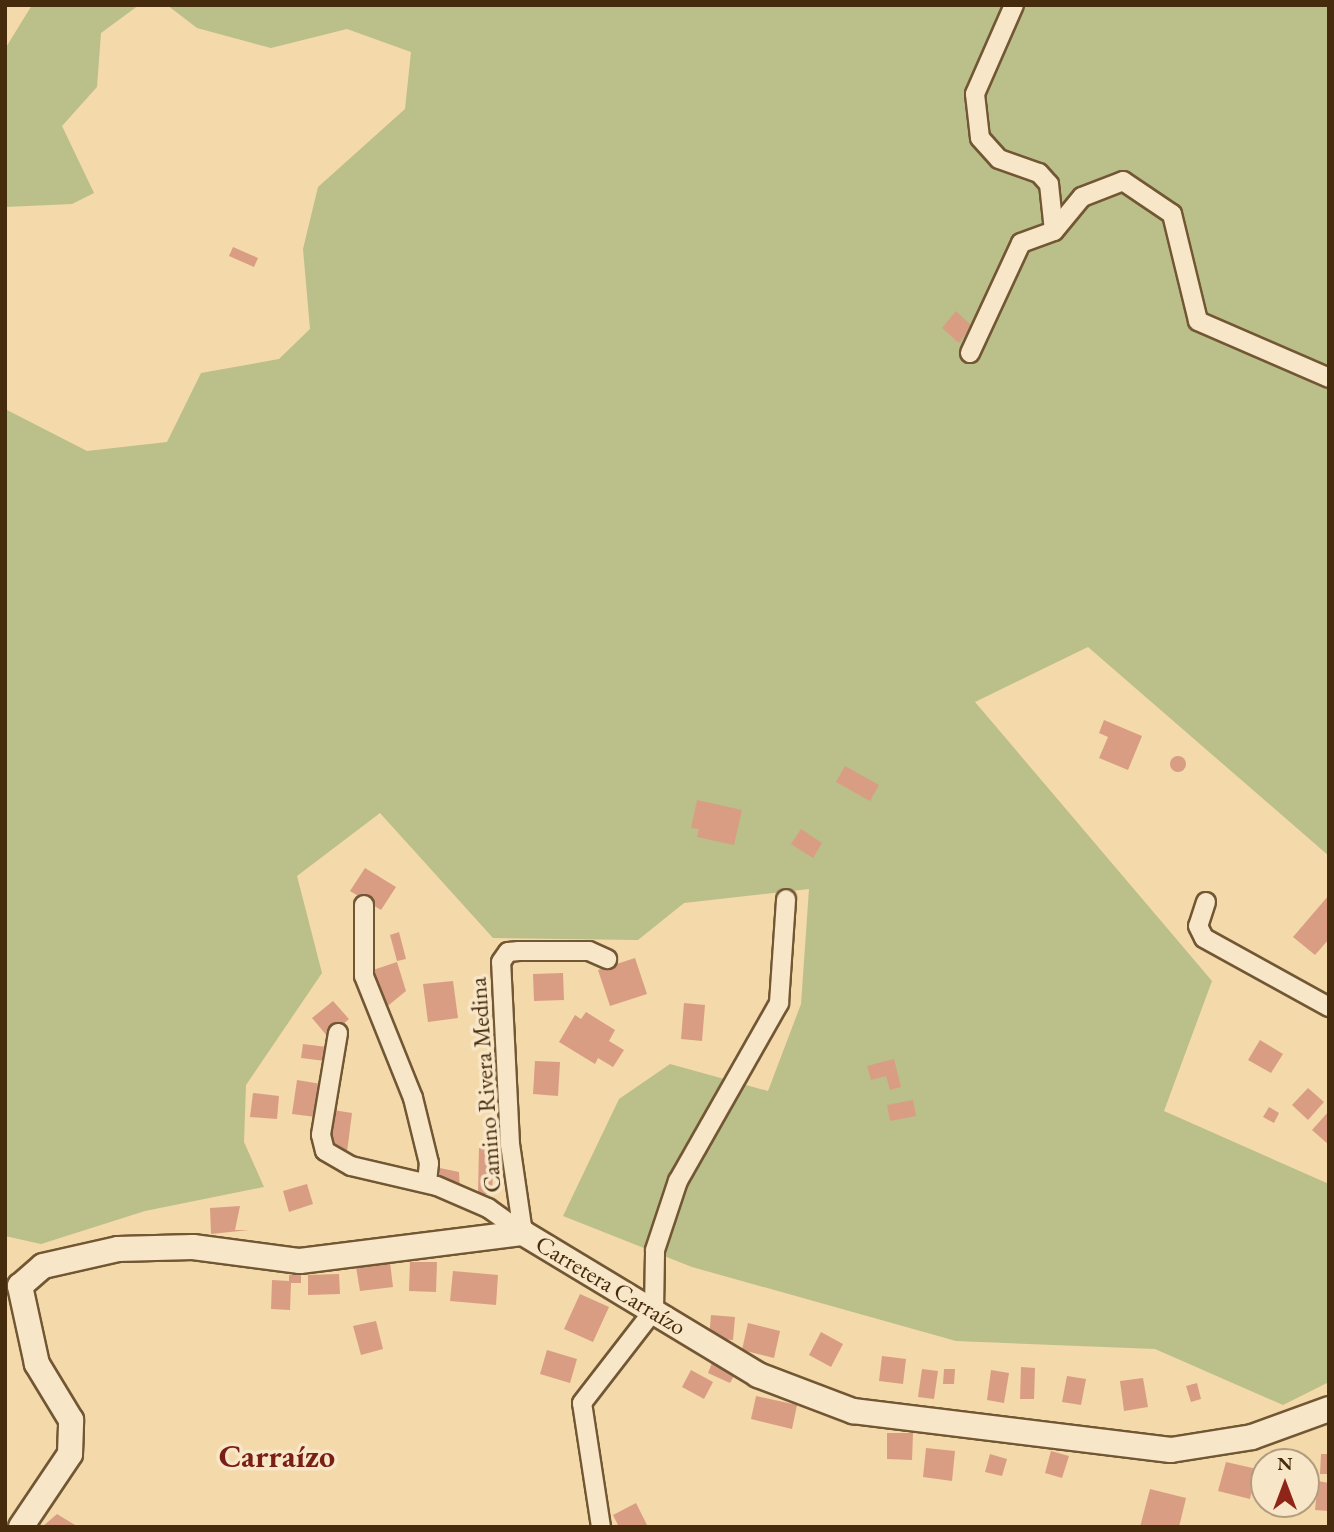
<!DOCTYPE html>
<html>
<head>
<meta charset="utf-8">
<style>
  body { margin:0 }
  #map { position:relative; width:1334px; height:1532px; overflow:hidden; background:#f4d9aa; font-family:"EB Garamond",serif }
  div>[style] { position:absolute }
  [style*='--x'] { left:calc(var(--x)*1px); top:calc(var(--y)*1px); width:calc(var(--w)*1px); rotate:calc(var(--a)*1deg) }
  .green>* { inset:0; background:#bbbf89 }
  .building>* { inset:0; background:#d99d84 }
  .round { border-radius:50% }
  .roads { filter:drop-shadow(2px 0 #725734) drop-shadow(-2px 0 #725734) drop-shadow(0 2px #725734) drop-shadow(0 -2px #725734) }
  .street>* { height:18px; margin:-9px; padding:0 9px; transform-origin:9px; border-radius:9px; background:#f8e6c8 }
  .secondary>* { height:24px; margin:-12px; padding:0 12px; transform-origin:12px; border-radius:12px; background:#f8e6c8 }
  span { translate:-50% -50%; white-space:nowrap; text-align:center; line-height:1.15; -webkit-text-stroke:7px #f8e6c8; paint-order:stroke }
  .street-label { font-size:24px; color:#462c0d }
  .district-label { font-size:32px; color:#7a1f14; font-weight:700 }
  .frame { position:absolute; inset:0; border:7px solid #462c0d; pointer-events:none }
  .north { position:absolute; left:1250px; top:1448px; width:70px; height:70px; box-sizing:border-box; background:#f8e6c8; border:2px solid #b19c7d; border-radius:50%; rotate:0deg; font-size:19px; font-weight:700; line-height:28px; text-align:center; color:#462c0d }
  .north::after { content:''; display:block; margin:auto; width:24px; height:32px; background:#8f2418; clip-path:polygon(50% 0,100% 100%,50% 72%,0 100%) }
</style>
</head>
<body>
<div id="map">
  <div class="green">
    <i style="clip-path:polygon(32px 5px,139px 5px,101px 33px,97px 87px,62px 126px,94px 193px,72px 204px,5px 207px,5px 49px)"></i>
    <i style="clip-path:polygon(167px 5px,1329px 5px,1329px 856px,1088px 647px,975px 702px,1212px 981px,1164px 1111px,1329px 1184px,1329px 1382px,1283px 1405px,1155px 1349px,956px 1341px,692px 1267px,563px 1216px,619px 1099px,670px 1064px,768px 1091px,801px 1004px,809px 889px,684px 903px,638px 940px,493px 938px,380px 813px,297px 876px,322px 973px,246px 1085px,244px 1142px,264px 1187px,145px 1211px,41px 1244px,5px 1236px,5px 409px,87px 451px,167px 442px,201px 373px,279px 359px,310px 329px,303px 249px,318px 187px,405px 109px,411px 52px,347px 29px,271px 48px,197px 28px)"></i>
  </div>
  <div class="building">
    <i style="clip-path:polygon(233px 247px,258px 258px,254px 267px,229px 256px)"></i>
    <i style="clip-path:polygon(956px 311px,972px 326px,959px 343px,942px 328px)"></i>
    <i style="clip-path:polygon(1104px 720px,1142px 736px,1128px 770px,1099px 758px,1108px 737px,1099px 733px)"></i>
    <i class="round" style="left:1170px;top:756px;width:16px;height:16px"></i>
    <i style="clip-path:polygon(845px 766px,879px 785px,870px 801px,836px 782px)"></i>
    <i style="clip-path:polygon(697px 800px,742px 810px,734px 845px,697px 837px,699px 829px,691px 828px)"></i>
    <i style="clip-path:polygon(801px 829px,822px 843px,813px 858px,791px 844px)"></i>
    <i style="clip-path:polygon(365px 868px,396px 887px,381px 910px,350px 891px)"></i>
    <i style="clip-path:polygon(1329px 895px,1329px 939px,1315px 955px,1293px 937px)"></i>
    <i style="clip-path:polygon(399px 932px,406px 959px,397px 961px,390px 935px)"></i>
    <i style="clip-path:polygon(635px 958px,647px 994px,610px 1006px,598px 970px)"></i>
    <i style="clip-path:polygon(397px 962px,406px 991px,384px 1009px,373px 970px)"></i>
    <i style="clip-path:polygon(563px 973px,564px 1000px,534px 1001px,533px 974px)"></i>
    <i style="clip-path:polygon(453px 981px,458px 1018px,428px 1022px,423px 984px)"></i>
    <i style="clip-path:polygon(333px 1001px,349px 1019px,328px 1037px,312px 1018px)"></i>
    <i style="clip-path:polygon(684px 1003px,705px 1005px,702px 1041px,681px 1039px)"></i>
    <i style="clip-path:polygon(586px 1012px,615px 1030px,609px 1041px,624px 1050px,613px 1067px,598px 1058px,595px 1064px,559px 1042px,575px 1015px,581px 1019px)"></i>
    <i style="clip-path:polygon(1260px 1040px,1283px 1054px,1271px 1073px,1248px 1060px)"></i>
    <i style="clip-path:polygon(303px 1044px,327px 1047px,325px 1061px,301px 1058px)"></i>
    <i style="clip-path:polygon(894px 1059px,901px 1087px,890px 1090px,886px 1076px,871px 1080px,867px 1066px)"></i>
    <i style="clip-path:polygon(535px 1061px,560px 1062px,558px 1096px,533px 1094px)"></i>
    <i style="clip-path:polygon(297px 1080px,321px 1084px,316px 1117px,292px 1114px)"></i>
    <i style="clip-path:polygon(1308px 1088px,1324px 1102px,1308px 1120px,1292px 1105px)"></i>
    <i style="clip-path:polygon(253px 1093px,279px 1096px,277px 1119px,250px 1117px)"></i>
    <i style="clip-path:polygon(913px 1100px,916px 1116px,890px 1121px,887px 1105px)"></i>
    <i style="clip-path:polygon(1269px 1107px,1279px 1113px,1274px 1123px,1263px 1117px)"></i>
    <i style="clip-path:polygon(333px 1110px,352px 1113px,347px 1152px,328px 1149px)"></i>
    <i style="clip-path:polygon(1329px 1111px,1329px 1145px,1312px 1130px)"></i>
    <i style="clip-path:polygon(479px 1148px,494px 1149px,492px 1194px,478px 1194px)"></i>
    <i style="clip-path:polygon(435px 1167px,459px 1172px,460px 1193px,434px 1183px)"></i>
    <i style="clip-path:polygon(307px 1184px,313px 1204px,289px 1212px,283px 1191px)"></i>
    <i style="clip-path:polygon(240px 1206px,235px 1230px,249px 1230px,211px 1234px,210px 1208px)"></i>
    <i style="clip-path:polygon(390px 1262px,393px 1287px,360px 1291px,356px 1267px)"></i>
    <i style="clip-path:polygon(410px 1262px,437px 1262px,436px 1292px,409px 1291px)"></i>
    <i style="clip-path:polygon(453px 1271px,498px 1275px,496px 1305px,450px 1301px)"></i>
    <i style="clip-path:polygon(339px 1274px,340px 1294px,308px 1295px,308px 1275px)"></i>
    <i style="clip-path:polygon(289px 1275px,301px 1275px,301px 1283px,291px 1283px,290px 1310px,271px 1309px,272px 1280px,289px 1281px)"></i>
    <i style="clip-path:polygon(580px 1294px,609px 1307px,593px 1342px,564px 1329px)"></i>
    <i style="clip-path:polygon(711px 1315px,735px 1317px,733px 1340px,709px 1338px)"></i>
    <i style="clip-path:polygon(376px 1321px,383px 1349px,361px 1355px,353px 1326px)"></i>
    <i style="clip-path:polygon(748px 1323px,780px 1331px,774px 1358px,742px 1350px)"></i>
    <i style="clip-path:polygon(821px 1332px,843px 1344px,831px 1367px,809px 1355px)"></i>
    <i style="clip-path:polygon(547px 1350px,577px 1359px,570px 1383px,540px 1374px)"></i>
    <i style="clip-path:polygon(882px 1356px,906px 1359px,903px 1384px,879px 1381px)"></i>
    <i style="clip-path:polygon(712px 1363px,735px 1374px,730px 1383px,708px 1373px)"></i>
    <i style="clip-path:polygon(1021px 1367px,1035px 1368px,1034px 1399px,1020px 1399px)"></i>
    <i style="clip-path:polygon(922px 1369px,938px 1371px,934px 1399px,918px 1397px)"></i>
    <i style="clip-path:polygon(944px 1369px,955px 1369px,954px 1384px,943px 1384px)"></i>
    <i style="clip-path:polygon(691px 1370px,713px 1382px,704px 1399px,682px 1387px)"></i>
    <i style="clip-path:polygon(991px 1370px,1009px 1373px,1004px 1403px,987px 1400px)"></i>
    <i style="clip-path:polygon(1067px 1376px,1086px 1379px,1081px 1405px,1062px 1402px)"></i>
    <i style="clip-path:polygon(1143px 1378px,1148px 1407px,1124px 1411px,1120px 1381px)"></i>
    <i style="clip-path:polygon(1197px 1383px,1201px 1399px,1191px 1402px,1186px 1386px)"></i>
    <i style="clip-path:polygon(756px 1396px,797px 1405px,792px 1429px,751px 1419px)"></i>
    <i style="clip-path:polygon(887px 1433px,913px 1433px,912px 1460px,887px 1459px)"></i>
    <i style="clip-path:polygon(926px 1448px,955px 1451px,952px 1481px,923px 1477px)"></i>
    <i style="clip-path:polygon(1051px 1451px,1069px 1456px,1062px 1478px,1045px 1473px)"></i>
    <i style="clip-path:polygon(990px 1454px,1007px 1459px,1002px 1476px,985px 1472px)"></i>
    <i style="clip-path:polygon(1321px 1454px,1329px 1454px,1329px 1474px,1320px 1474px)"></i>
    <i style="clip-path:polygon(1226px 1462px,1257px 1469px,1250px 1499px,1218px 1491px)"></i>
    <i style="clip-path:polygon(1318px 1481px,1329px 1483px,1329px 1511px,1315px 1510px)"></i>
    <i style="clip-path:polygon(1150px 1489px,1186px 1498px,1179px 1527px,1140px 1527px)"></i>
    <i style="clip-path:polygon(636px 1503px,648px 1527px,619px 1527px,613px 1515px)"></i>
    <i style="clip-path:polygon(57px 1514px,75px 1525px,73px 1527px,42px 1527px)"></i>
  </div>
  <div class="roads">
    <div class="street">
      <i style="--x:1014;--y:5;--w:97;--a:113.7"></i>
      <i style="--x:975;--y:94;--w:44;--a:83.5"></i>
      <i style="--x:980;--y:138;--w:28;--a:48"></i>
      <i style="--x:999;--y:159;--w:42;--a:19.3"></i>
      <i style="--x:1039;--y:173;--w:15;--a:48"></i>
      <i style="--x:1049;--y:184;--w:47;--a:83.9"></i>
      <i style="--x:970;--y:353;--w:121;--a:-65.1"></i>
      <i style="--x:1021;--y:243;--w:35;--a:-20"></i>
      <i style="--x:1054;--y:231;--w:44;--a:-50.5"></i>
      <i style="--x:1082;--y:197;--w:44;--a:-21.3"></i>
      <i style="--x:1123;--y:181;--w:59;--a:34"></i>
      <i style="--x:1172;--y:214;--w:110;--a:76.3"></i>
      <i style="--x:1198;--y:321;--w:143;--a:23.5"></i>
      <i style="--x:1206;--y:902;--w:25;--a:108"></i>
      <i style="--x:1198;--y:926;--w:13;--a:63"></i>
      <i style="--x:1204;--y:938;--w:143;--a:28.9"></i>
      <i style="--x:364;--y:905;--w:71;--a:90"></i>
      <i style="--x:364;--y:976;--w:131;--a:68.1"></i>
      <i style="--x:413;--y:1098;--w:67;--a:76.2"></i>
      <i style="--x:429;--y:1163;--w:20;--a:96"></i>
      <i style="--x:338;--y:1033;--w:103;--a:99.5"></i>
      <i style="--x:321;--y:1135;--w:16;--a:76"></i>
      <i style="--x:325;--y:1151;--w:30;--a:30"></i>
      <i style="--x:351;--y:1166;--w:88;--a:13.1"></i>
      <i style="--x:437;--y:1186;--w:56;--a:23.3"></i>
      <i style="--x:488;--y:1208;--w:43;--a:35.5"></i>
      <i style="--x:523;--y:1233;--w:90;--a:-98.3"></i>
      <i style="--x:510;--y:1144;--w:182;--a:-92.8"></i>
      <i style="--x:501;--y:962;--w:12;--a:-55"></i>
      <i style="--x:508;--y:952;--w:11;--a:-5"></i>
      <i style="--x:519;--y:951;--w:70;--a:0"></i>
      <i style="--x:589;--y:951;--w:20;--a:24"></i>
      <i style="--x:601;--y:1527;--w:125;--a:-98.7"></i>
      <i style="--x:582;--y:1403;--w:118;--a:-52.3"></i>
      <i style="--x:654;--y:1310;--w:60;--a:-89"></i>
      <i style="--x:655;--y:1250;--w:73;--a:-71.6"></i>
      <i style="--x:678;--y:1181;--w:205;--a:-60.4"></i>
      <i style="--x:779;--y:1003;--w:104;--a:-86.1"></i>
    </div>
    <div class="secondary">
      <i style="--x:21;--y:1527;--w:88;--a:-56.1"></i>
      <i style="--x:70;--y:1454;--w:34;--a:-88"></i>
      <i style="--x:71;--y:1420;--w:66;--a:-121.3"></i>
      <i style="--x:37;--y:1364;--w:80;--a:-102.3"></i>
      <i style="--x:20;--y:1286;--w:30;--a:-41"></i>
      <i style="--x:43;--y:1266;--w:77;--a:-12.8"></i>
      <i style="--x:118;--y:1249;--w:75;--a:-1.5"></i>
      <i style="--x:193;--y:1247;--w:108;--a:7.5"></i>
      <i style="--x:300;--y:1261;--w:225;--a:-7.2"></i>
      <i style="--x:523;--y:1233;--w:275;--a:31.1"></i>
      <i style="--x:758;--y:1375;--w:102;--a:20.8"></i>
      <i style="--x:853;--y:1411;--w:320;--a:7"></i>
      <i style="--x:1171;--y:1450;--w:82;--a:-9.1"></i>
      <i style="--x:1252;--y:1437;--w:82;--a:-20"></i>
    </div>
  </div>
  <div class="street-label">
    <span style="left:485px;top:1085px;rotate:-94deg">Camino Rivera Medina</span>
    <span style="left:611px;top:1285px;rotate:31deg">Carretera Carraízo</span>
  </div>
  <div class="district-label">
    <span style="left:277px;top:1456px">Carraízo</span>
  </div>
  <div class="frame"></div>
  <div class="north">N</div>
</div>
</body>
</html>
